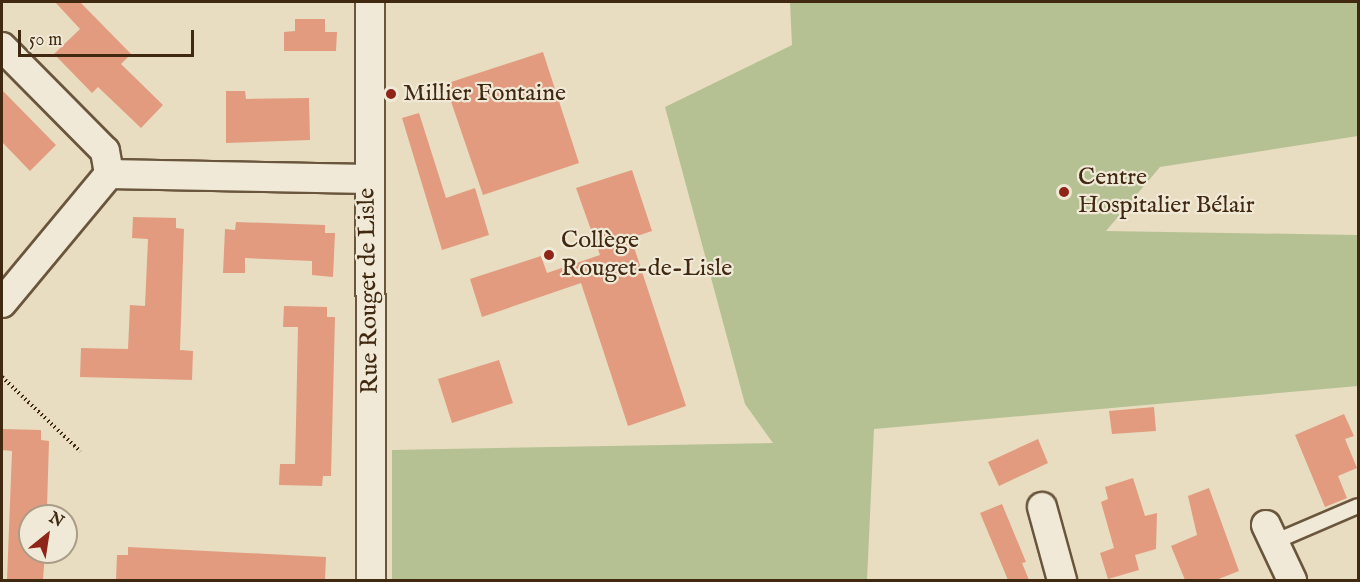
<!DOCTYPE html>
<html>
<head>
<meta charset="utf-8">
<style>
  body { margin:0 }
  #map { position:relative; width:1360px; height:582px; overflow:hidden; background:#e8ddc1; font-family:"IM FELL English",serif }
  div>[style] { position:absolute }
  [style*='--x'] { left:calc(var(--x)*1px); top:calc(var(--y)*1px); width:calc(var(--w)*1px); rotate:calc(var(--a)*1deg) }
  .green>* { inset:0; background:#b6c193 }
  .building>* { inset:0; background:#e29b7e }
  .path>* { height:4px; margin-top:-2px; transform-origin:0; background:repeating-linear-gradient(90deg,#402910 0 1.5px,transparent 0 4.5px) }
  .roads { filter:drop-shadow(2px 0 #6a563c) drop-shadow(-2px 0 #6a563c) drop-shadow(0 2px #6a563c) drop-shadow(0 -2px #6a563c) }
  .service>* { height:14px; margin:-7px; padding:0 7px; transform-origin:7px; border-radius:7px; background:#f0e9d7 }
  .minor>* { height:28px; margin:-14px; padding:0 14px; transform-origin:14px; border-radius:14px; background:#f0e9d7 }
  .dots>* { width:16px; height:16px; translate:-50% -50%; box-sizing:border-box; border:3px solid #f0e9d7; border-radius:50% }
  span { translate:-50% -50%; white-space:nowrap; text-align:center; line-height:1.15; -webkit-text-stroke:4.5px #f0e9d7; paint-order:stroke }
  .poi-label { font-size:24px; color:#402910 }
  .left { translate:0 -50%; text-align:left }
  .street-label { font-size:24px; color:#402910 }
  .frame { position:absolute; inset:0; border:3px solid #402910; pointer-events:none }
  .north { position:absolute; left:18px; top:504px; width:60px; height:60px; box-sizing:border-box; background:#f0e9d7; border:2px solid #aa9c87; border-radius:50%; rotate:30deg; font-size:16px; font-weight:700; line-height:24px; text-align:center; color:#402910 }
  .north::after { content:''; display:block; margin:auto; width:21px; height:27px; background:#8f2418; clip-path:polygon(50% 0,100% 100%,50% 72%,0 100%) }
  .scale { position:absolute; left:18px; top:30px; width:176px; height:27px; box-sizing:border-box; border:3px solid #402910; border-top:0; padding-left:8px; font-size:18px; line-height:21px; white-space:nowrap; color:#402910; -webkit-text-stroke:4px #f0e9d7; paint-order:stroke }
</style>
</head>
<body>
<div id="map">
  <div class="green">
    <i style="clip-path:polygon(790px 2px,1358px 2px,1358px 136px,1160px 167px,1106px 231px,1358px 235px,1358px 386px,874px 429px,867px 580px,392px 580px,392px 450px,773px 443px,745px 404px,665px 107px,792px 45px)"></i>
  </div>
  <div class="building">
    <i style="clip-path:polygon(55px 2px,80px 2px,131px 54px,121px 64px,163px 105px,141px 128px,98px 87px,92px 93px,54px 54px,80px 29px)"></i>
    <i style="clip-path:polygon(295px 19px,325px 19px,325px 32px,337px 32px,336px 51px,284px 51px,284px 32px,295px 31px)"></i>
    <i style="clip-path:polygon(543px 52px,579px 163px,483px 195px,445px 84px)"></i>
    <i style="clip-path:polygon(2px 90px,56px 145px,30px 171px,2px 142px)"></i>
    <i style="clip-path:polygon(226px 91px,245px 91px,246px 99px,309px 98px,310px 140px,226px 143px)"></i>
    <i style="clip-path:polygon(419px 113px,446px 198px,475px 188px,489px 235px,442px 250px,402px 118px)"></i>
    <i style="clip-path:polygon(632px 170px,652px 231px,631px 238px,686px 406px,628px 426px,581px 283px,482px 317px,470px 279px,541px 256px,547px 273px,600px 255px,576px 188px)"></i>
    <i style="clip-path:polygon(133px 217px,176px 218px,176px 228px,184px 229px,180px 350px,193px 351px,192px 380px,80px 377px,81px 348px,128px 349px,130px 305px,145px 306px,148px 239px,132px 238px)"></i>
    <i style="clip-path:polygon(236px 222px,325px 225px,325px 233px,335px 233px,333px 277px,312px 275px,312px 261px,245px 258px,245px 273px,223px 273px,225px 229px,235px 230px)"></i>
    <i style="clip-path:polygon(284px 306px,327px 307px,327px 317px,335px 317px,331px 476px,323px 476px,322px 486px,279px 485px,280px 464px,295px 464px,296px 423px,298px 327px,283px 327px)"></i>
    <i style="clip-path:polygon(499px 360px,513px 403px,452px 423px,438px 379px)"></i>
    <i style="clip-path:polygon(1154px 407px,1156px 431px,1112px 434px,1109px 411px)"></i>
    <i style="clip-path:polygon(1344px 414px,1354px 436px,1345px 439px,1357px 468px,1338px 476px,1347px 498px,1325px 507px,1295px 435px)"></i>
    <i style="clip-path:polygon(2px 429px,41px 430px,41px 440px,49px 441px,47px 508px,30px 516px,30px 552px,45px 552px,43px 580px,7px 580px,12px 451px,2px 450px)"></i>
    <i style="clip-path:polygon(1038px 439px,1048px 463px,999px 486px,988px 462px)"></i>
    <i style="clip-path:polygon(1133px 478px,1145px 516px,1157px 513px,1156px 549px,1135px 555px,1139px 570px,1108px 579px,1100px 553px,1114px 548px,1101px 502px,1108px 499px,1105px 487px)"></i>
    <i style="clip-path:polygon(1209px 488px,1239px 571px,1216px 580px,1185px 580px,1171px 546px,1197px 535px,1188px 496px)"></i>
    <i style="clip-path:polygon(1002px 504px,1026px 562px,1022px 563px,1029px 580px,1008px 580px,980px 513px)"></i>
    <i style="clip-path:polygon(128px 547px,326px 557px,325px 580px,116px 580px,117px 555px,128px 555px)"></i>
  </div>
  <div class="path">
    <i style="--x:2;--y:377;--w:108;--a:43.5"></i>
  </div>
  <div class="roads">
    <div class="service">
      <i style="--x:1274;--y:542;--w:91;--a:-23.2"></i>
    </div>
    <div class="minor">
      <i style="--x:370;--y:2;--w:578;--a:89.9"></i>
      <i style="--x:2;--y:47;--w:146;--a:45.3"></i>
      <i style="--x:105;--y:151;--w:23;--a:80"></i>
      <i style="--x:2;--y:303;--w:168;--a:-50.3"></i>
      <i style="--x:109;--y:174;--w:259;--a:1.1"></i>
      <i style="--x:1042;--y:507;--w:76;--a:74.7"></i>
      <i style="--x:1266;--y:525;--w:61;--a:64.7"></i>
    </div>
  </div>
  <div class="dots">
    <i style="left:391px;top:94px;background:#8f2418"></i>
    <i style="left:1064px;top:192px;background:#8f2418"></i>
    <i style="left:549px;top:255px;background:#8f2418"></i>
  </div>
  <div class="poi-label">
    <span class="left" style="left:403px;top:94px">Millier Fontaine</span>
    <span class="left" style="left:1078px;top:192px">Centre<br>Hospitalier Bélair</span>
    <span class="left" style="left:561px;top:255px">Collège<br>Rouget-de-Lisle</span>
  </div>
  <div class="street-label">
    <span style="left:369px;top:291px;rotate:-91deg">Rue Rouget de Lisle</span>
  </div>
  <div class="frame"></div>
  <div class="north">N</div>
  <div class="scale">50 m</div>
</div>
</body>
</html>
